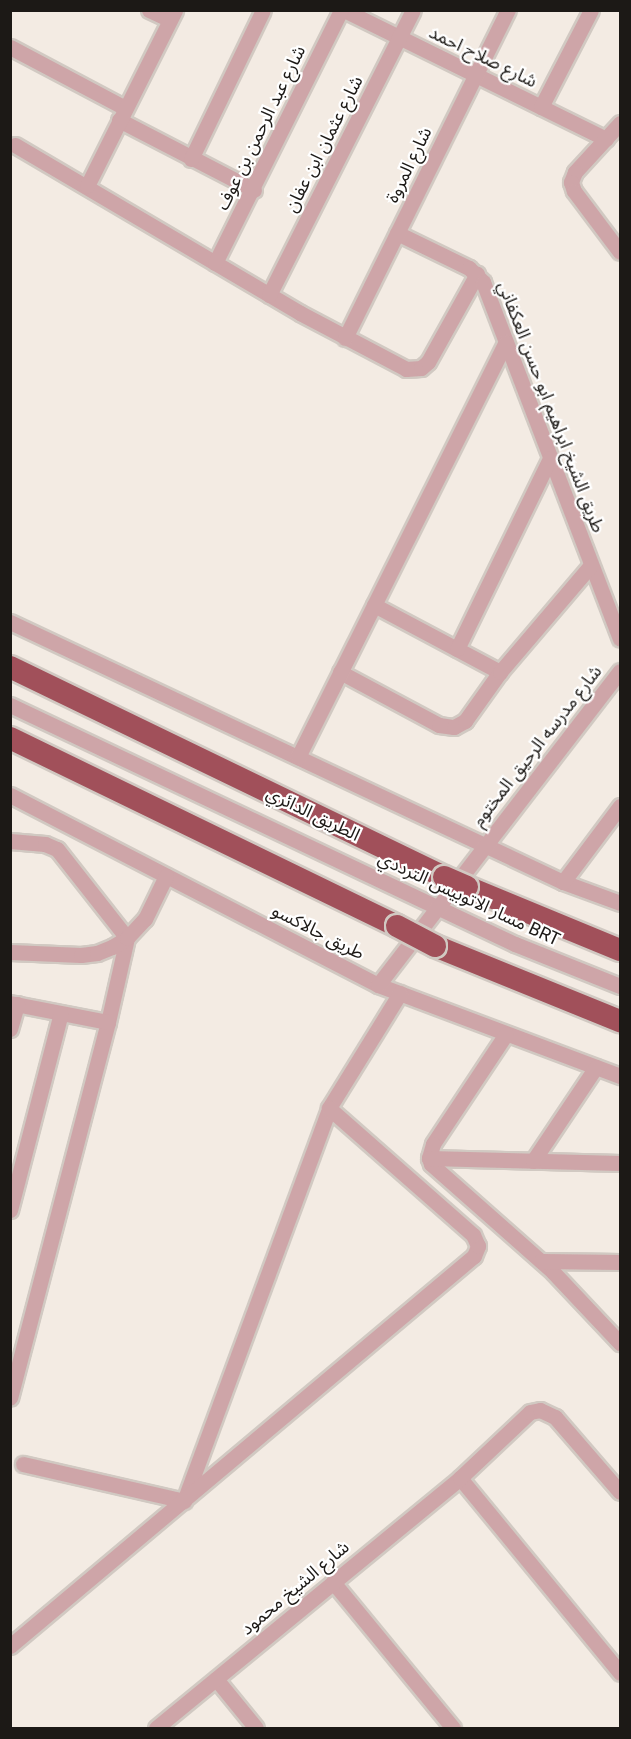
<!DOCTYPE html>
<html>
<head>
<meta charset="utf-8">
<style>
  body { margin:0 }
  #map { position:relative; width:631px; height:1739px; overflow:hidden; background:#f3ebe3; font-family:Roboto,"Noto Sans Arabic",sans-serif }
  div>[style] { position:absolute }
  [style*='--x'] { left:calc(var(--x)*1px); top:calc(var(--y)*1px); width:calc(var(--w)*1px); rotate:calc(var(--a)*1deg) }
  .roads { filter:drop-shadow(2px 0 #d1c9c2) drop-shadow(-2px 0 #d1c9c2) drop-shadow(0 2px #d1c9c2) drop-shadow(0 -2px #d1c9c2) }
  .minor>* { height:15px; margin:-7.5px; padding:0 7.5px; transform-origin:7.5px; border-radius:7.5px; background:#cea5a8 }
  .highway>* { height:22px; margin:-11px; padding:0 11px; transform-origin:11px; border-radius:11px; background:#a1505a }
  .bridges { filter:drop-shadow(2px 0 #d1c9c2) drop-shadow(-2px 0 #d1c9c2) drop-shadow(0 2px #d1c9c2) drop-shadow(0 -2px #d1c9c2) }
  .highway-bridge>* { height:22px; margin:-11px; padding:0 11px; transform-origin:11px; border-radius:11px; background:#a1505a }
  span { translate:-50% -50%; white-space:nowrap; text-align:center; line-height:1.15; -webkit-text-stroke:4.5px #fff; paint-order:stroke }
  .street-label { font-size:18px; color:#1c1916 }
  .frame { position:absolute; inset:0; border:12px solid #1c1916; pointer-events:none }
</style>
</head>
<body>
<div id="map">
  <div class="roads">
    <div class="minor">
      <i style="--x:149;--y:10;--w:23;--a:25"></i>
      <i style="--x:344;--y:10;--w:292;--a:26.2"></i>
      <i style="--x:10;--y:47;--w:130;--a:27.9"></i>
      <i style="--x:541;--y:107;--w:109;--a:-62.7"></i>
      <i style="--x:119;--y:120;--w:152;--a:27.4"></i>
      <i style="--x:620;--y:123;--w:67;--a:132.6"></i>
      <i style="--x:575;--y:172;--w:11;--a:112"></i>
      <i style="--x:571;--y:182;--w:9;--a:72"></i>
      <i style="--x:574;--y:191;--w:76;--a:53"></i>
      <i style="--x:15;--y:145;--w:331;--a:30.5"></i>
      <i style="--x:300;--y:313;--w:120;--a:27.8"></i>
      <i style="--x:406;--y:369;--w:15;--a:-4"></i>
      <i style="--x:421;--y:368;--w:9;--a:-41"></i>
      <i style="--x:428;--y:362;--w:101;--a:-60.9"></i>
      <i style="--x:191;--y:159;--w:165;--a:-64.2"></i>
      <i style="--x:87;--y:186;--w:197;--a:-63.4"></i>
      <i style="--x:397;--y:233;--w:80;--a:25.9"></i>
      <i style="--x:469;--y:268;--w:20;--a:45"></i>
      <i style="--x:483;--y:282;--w:382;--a:69"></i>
      <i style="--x:215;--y:263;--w:283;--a:-63.5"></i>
      <i style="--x:269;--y:295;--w:319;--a:-63.2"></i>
      <i style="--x:345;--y:338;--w:366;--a:-63.6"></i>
      <i style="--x:374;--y:605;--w:143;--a:28"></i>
      <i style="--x:10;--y:622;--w:611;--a:25.18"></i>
      <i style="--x:563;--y:882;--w:61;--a:20.2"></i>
      <i style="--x:457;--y:649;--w:212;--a:-64"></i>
      <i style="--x:340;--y:672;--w:112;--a:28.2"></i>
      <i style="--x:439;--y:725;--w:15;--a:8"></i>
      <i style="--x:454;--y:727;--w:13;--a:-29"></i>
      <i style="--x:465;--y:721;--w:60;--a:-54.5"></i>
      <i style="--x:500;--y:672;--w:140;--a:-49.6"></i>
      <i style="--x:10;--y:705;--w:559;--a:25.33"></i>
      <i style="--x:515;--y:944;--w:113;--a:21.8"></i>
      <i style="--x:298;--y:757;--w:464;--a:-63.4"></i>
      <i style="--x:10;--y:795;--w:414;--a:27.3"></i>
      <i style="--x:378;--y:985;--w:259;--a:20.6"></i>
      <i style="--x:10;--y:841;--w:35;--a:5"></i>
      <i style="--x:45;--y:844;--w:13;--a:23"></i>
      <i style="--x:57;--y:849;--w:113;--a:51.8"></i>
      <i style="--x:127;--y:938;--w:86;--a:102.7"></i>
      <i style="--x:108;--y:1022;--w:388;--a:104.6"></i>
      <i style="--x:563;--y:882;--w:95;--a:-53.1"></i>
      <i style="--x:10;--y:952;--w:71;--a:2.4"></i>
      <i style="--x:81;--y:955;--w:16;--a:-7"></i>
      <i style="--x:97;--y:953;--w:16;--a:-22"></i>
      <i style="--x:112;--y:947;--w:17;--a:-31"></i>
      <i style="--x:127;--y:938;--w:26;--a:-47"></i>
      <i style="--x:145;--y:919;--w:48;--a:-64"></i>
      <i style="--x:378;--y:985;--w:396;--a:-52.4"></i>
      <i style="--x:10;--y:1003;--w:100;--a:11"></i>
      <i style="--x:10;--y:1029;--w:26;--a:-74"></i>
      <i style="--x:506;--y:1034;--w:132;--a:123.6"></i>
      <i style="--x:433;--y:1144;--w:15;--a:106"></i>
      <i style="--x:429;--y:1158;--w:6;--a:72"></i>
      <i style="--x:431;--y:1164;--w:163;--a:41.5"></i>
      <i style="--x:553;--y:1272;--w:98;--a:46.7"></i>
      <i style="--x:429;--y:1158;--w:191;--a:1.5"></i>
      <i style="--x:533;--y:1161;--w:113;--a:-56.2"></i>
      <i style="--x:10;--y:1210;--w:203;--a:-75.5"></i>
      <i style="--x:541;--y:1261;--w:79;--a:0.7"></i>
      <i style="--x:23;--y:1464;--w:165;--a:12.9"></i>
      <i style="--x:184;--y:1501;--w:419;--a:-69.7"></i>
      <i style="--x:329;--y:1108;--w:135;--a:-58.3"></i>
      <i style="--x:460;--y:1478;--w:252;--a:50.6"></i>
      <i style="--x:333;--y:1582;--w:189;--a:50.6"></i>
      <i style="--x:10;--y:1646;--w:606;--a:-40.05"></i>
      <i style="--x:474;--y:1256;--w:11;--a:-68"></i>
      <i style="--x:478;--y:1246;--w:12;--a:-114"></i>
      <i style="--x:473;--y:1235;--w:192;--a:-138.6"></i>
      <i style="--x:216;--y:1679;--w:63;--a:50.8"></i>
      <i style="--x:156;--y:1728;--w:394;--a:-39.4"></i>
      <i style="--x:460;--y:1478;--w:96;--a:-43.3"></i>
      <i style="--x:530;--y:1412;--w:10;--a:-11"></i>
      <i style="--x:540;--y:1410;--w:17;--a:25"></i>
      <i style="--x:555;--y:1417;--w:99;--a:49.1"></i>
    </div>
    <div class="highway">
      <i style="--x:10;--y:667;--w:482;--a:25.8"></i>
      <i style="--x:10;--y:738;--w:430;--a:25.9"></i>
      <i style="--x:467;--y:887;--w:165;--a:22.4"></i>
      <i style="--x:435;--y:946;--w:200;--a:22.1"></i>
    </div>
  </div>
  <div class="bridges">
    <div class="highway-bridge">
      <i style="--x:444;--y:877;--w:25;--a:23"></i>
      <i style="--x:397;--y:926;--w:43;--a:27.8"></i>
    </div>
  </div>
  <div class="street-label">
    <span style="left:483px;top:57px;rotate:26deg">شارع صلاح احمد</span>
    <span style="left:261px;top:128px;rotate:-64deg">شارع عبد الرحمن بن عوف</span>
    <span style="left:324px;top:144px;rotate:-63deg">شارع عثمان ابن عفان</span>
    <span style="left:409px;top:165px;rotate:-64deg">شارع المروة</span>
    <span style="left:551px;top:407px;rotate:69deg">طريق الشيخ ابراهيم ابو حسن العكفاني</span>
    <span style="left:537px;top:746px;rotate:-52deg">شارع مدرسه الرحيق المختوم</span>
    <span style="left:313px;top:814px;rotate:26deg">الطريق الدائري</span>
    <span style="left:469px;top:899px;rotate:25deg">مسار الاتوبيس الترددي BRT</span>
    <span style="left:318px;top:932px;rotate:27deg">طريق جالاكسو</span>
    <span style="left:295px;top:1588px;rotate:-40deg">شارع الشيخ محمود</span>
  </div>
  <div class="frame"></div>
</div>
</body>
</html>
